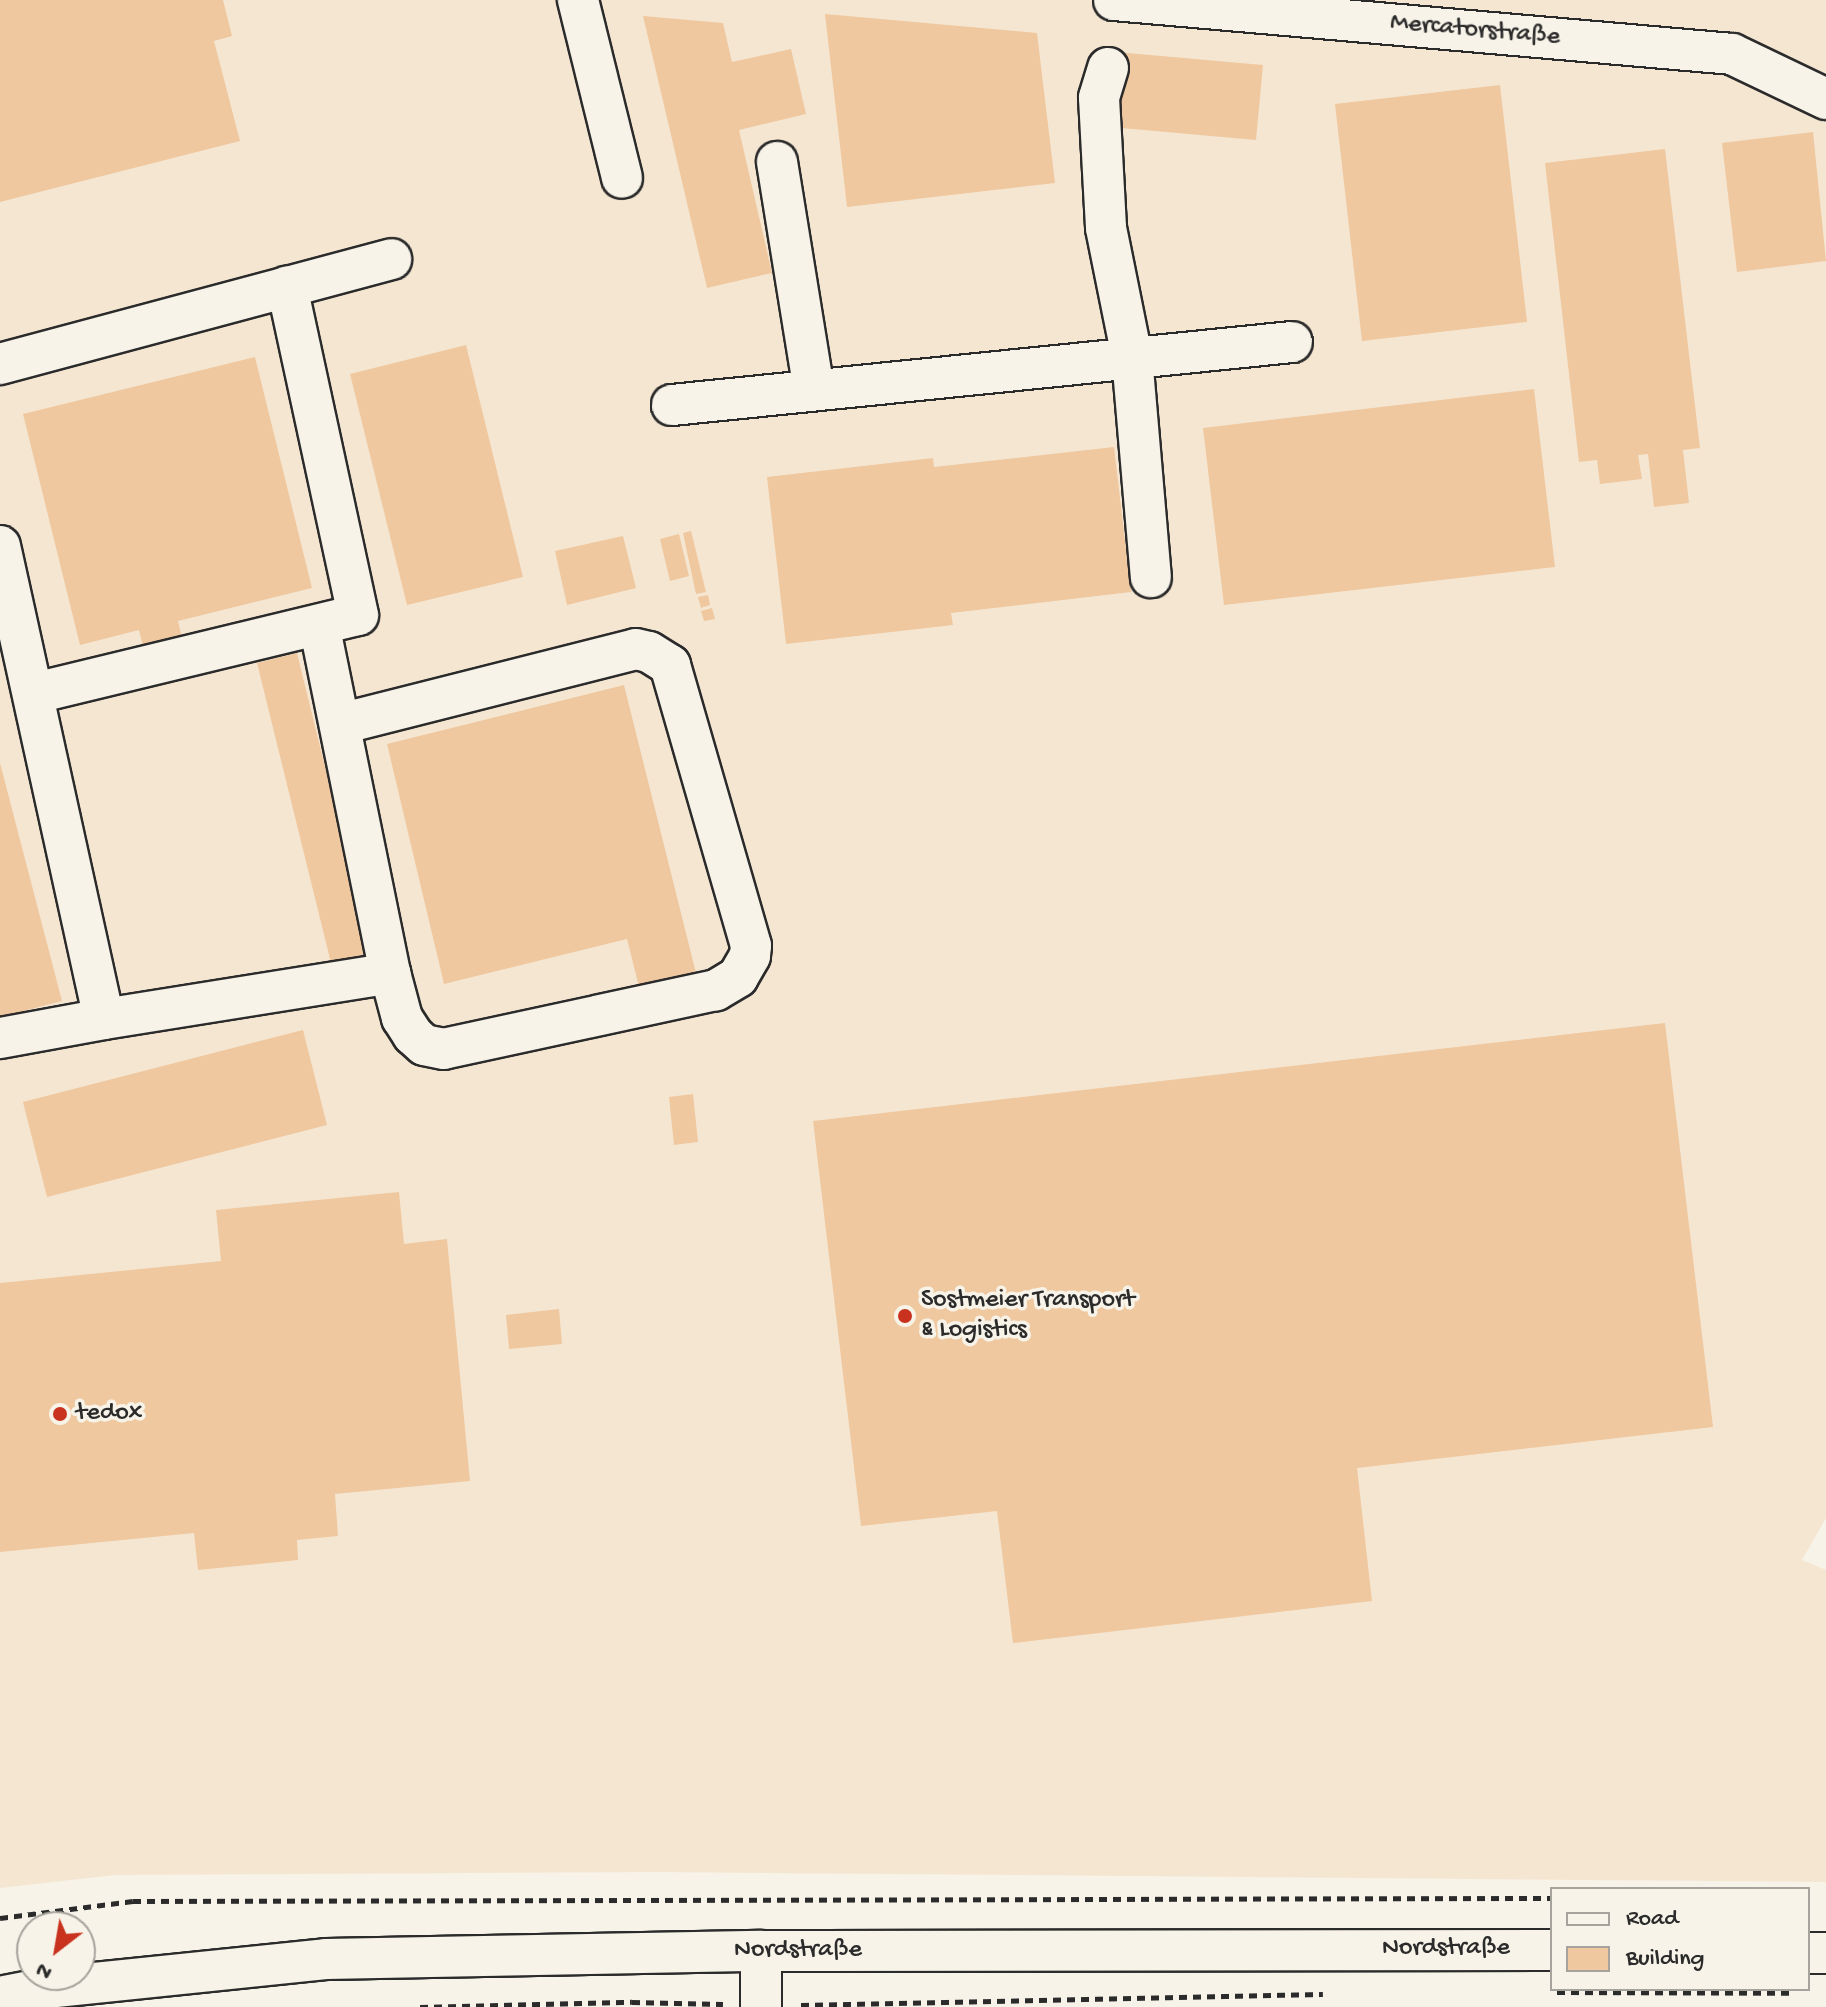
<!DOCTYPE html>
<html>
<head>
<meta charset="utf-8">
<style>
  body { margin:0 }
  #map { position:relative; width:1826px; height:2007px; overflow:hidden; background:#f7f3e8; font-family:"Gochi Hand",sans-serif }
  div>[style] { position:absolute }
  [style*='--x'] { left:calc(var(--x)*1px); top:calc(var(--y)*1px); width:calc(var(--w)*1px); rotate:calc(var(--a)*1deg) }
  .built>* { inset:0; background:#f5e6d2 }
  .building>* { inset:0; background:#efc89f }
  .path>* { height:5px; margin-top:-2.5px; transform-origin:0; background:repeating-linear-gradient(90deg,#2b2b2b 0 8px,transparent 0 14px) }
  .roads { filter:drop-shadow(2px 0 #2b2b2b) drop-shadow(-2px 0 #2b2b2b) drop-shadow(0 2px #2b2b2b) drop-shadow(0 -2px #2b2b2b) }
  .minor>* { height:40px; margin:-20px; padding:0 20px; transform-origin:20px; border-radius:20px; background:#f7f3e8 }
  .dots>* { width:22px; height:22px; translate:-50% -50%; box-sizing:border-box; border:4px solid #f7f3e8; border-radius:50% }
  span { translate:-50% -50%; white-space:nowrap; text-align:center; line-height:1.15; -webkit-text-stroke:7px #f7f3e8; paint-order:stroke }
  .street-label { font-size:26px; color:#2b2b2b }
  .poi-label { font-size:26px; color:#2b2b2b }
  .left { translate:0 -50%; text-align:left }
  .legend { position:absolute; left:1550px; top:1887px; width:260px; height:104px; box-sizing:border-box; background:#f7f3e8; border:2px solid #a5a39c; margin:0; padding:10px 14px; list-style:none; font-size:24px; color:#2b2b2b }
  .legend li { display:flex; align-items:center; gap:16px; height:40px }
  .legend b { width:40px; border:2px solid #a5a39c }
  .north { position:absolute; left:16px; top:1911px; width:80px; height:80px; box-sizing:border-box; background:#f7f3e8; border:2px solid #a5a39c; border-radius:50%; rotate:211deg; font-size:22px; font-weight:700; line-height:32px; text-align:center; color:#2b2b2b }
  .north::after { content:''; display:block; margin:auto; width:28px; height:36px; background:#c8321e; clip-path:polygon(50% 0,100% 100%,50% 72%,0 100%) }
</style>
</head>
<body>
<div id="map">
  <div class="built">
    <i style="clip-path:polygon(0 0,1826px 0,1826px 1518px,1802px 1560px,1826px 1570px,1826px 1882px,659px 1872px,115px 1875px,0 1888px)"></i>
  </div>
  <div class="building">
    <i style="clip-path:polygon(0 0,223px 0,232px 36px,214px 41px,240px 141px,0 202px)"></i>
    <i style="clip-path:polygon(825px 14px,1037px 33px,1055px 183px,847px 207px)"></i>
    <i style="clip-path:polygon(643px 16px,723px 23px,732px 62px,791px 49px,806px 114px,739px 130px,772px 273px,707px 288px)"></i>
    <i style="clip-path:polygon(1116px 52px,1263px 65px,1256px 140px,1110px 127px)"></i>
    <i style="clip-path:polygon(1500px 85px,1527px 322px,1362px 341px,1335px 104px)"></i>
    <i style="clip-path:polygon(1813px 132px,1826px 261px,1737px 272px,1722px 143px)"></i>
    <i style="clip-path:polygon(1665px 149px,1700px 448px,1683px 450px,1689px 503px,1654px 507px,1648px 454px,1638px 455px,1642px 479px,1600px 484px,1597px 460px,1579px 462px,1545px 163px)"></i>
    <i style="clip-path:polygon(466px 345px,523px 577px,407px 605px,350px 374px)"></i>
    <i style="clip-path:polygon(255px 357px,312px 588px,178px 621px,184px 646px,145px 655px,139px 630px,80px 645px,23px 414px)"></i>
    <i style="clip-path:polygon(1534px 389px,1555px 567px,1224px 605px,1203px 428px)"></i>
    <i style="clip-path:polygon(1114px 447px,1131px 592px,951px 613px,953px 625px,786px 644px,767px 477px,933px 458px,934px 467px)"></i>
    <i style="clip-path:polygon(691px 531px,706px 592px,696px 594px,683px 533px)"></i>
    <i style="clip-path:polygon(679px 534px,689px 576px,670px 581px,660px 539px)"></i>
    <i style="clip-path:polygon(623px 536px,636px 588px,567px 605px,555px 551px)"></i>
    <i style="clip-path:polygon(708px 595px,710px 605px,701px 608px,698px 597px)"></i>
    <i style="clip-path:polygon(712px 608px,715px 619px,704px 621px,701px 611px)"></i>
    <i style="clip-path:polygon(297px 653px,371px 954px,331px 963px,257px 663px)"></i>
    <i style="clip-path:polygon(624px 685px,697px 977px,640px 991px,627px 939px,444px 984px,387px 744px)"></i>
    <i style="clip-path:polygon(0 763px,62px 1001px,0 1017px)"></i>
    <i style="clip-path:polygon(1665px 1023px,1713px 1427px,1357px 1468px,1372px 1601px,1013px 1643px,997px 1511px,861px 1526px,813px 1121px)"></i>
    <i style="clip-path:polygon(303px 1030px,327px 1125px,47px 1197px,23px 1102px)"></i>
    <i style="clip-path:polygon(693px 1094px,698px 1142px,674px 1145px,669px 1097px)"></i>
    <i style="clip-path:polygon(399px 1192px,404px 1244px,447px 1239px,470px 1481px,335px 1494px,338px 1536px,297px 1540px,298px 1560px,198px 1570px,194px 1533px,0 1552px,0 1283px,221px 1261px,216px 1210px)"></i>
    <i style="clip-path:polygon(559px 1309px,562px 1344px,509px 1349px,506px 1315px)"></i>
  </div>
  <div class="path">
    <i style="--x:0;--y:1918;--w:134;--a:-7.3"></i>
    <i style="--x:133;--y:1901;--w:1419;--a:-0.12"></i>
    <i style="--x:1557;--y:1992;--w:238;--a:0.2"></i>
    <i style="--x:801;--y:2005;--w:522;--a:-1.21"></i>
    <i style="--x:420;--y:2007;--w:212;--a:-1.4"></i>
    <i style="--x:632;--y:2002;--w:91;--a:1.3"></i>
  </div>
  <div class="roads">
    <div class="minor">
      <i style="--x:578;--y:0;--w:183;--a:76.1"></i>
      <i style="--x:1114;--y:0;--w:620;--a:4.99"></i>
      <i style="--x:1732;--y:54;--w:104;--a:25.6"></i>
      <i style="--x:1108;--y:68;--w:31;--a:107"></i>
      <i style="--x:1099;--y:98;--w:130;--a:86.9"></i>
      <i style="--x:1106;--y:228;--w:132;--a:78.6"></i>
      <i style="--x:1132;--y:357;--w:221;--a:85.1"></i>
      <i style="--x:777;--y:162;--w:231;--a:80.8"></i>
      <i style="--x:0;--y:364;--w:405;--a:-15"></i>
      <i style="--x:672;--y:405;--w:623;--a:-5.8"></i>
      <i style="--x:0;--y:546;--w:484;--a:77.6"></i>
      <i style="--x:104;--y:1019;--w:106;--a:169.6"></i>
      <i style="--x:35;--y:693;--w:332;--a:-13.6"></i>
      <i style="--x:358;--y:615;--w:336;--a:-102.2"></i>
      <i style="--x:340;--y:724;--w:305;--a:-14.2"></i>
      <i style="--x:636;--y:649;--w:13;--a:13"></i>
      <i style="--x:649;--y:652;--w:25;--a:32"></i>
      <i style="--x:670;--y:665;--w:292;--a:73.9"></i>
      <i style="--x:751;--y:946;--w:10;--a:96"></i>
      <i style="--x:750;--y:956;--w:24;--a:120"></i>
      <i style="--x:738;--y:977;--w:26;--a:149"></i>
      <i style="--x:716;--y:990;--w:278;--a:167.8"></i>
      <i style="--x:444;--y:1049;--w:20;--a:-169"></i>
      <i style="--x:424;--y:1045;--w:15;--a:-138"></i>
      <i style="--x:413;--y:1035;--w:20;--a:-123"></i>
      <i style="--x:402;--y:1018;--w:47;--a:-104.9"></i>
      <i style="--x:104;--y:1019;--w:290;--a:-9.1"></i>
      <i style="--x:390;--y:973;--w:355;--a:-101.5"></i>
      <i style="--x:1808;--y:1953;--w:18;--a:0"></i>
      <i style="--x:0;--y:1997;--w:47;--a:-11.1"></i>
      <i style="--x:46;--y:1988;--w:281;--a:-5.9"></i>
      <i style="--x:326;--y:1959;--w:435;--a:-1.1"></i>
      <i style="--x:761;--y:1951;--w:791;--a:-0.07"></i>
      <i style="--x:761;--y:2007;--w:56;--a:-90"></i>
    </div>
  </div>
  <div class="dots">
    <i style="left:905px;top:1316px;background:#c8321e"></i>
    <i style="left:60px;top:1414px;background:#c8321e"></i>
  </div>
  <div class="street-label">
    <span style="left:1475px;top:31px;rotate:5deg">Mercatorstraße</span>
    <span style="left:1446px;top:1949px">Nordstraße</span>
    <span style="left:798px;top:1951px">Nordstraße</span>
  </div>
  <div class="poi-label">
    <span class="left" style="left:921px;top:1316px">Sostmeier Transport<br>&amp; Logistics</span>
    <span class="left" style="left:76px;top:1414px">tedox</span>
  </div>
  <ul class="legend">
  <li><b style="height:10px;background:#f7f3e8"></b>Road</li>
  <li><b style="height:22px;background:#efc89f"></b>Building</li>
  </ul>
  <div class="north">N</div>
</div>
</body>
</html>
